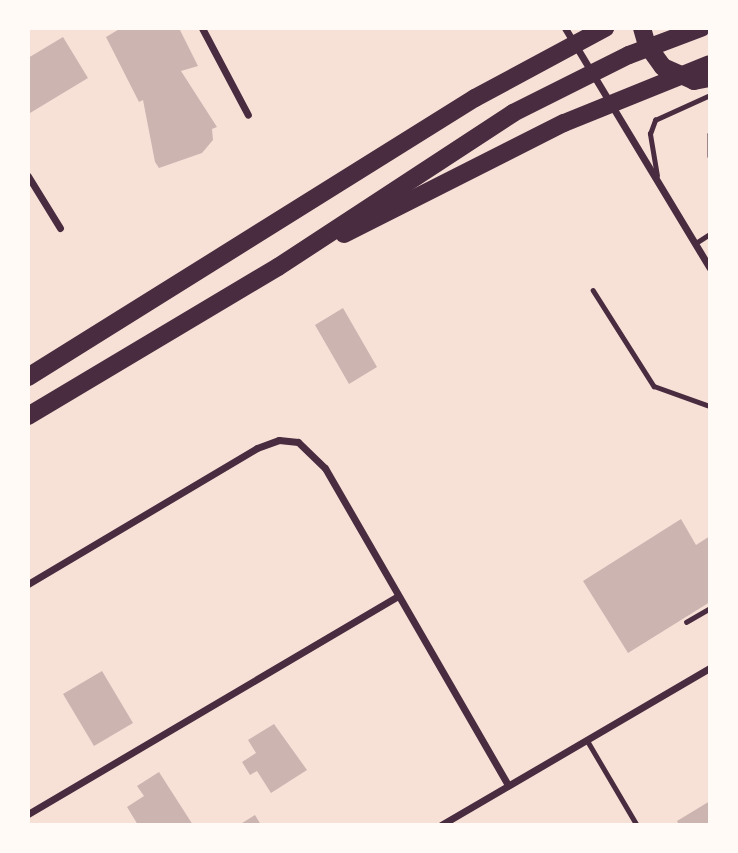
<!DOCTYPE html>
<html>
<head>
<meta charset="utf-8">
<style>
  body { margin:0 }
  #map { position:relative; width:738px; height:853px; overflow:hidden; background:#f7e1d7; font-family:Mulish,sans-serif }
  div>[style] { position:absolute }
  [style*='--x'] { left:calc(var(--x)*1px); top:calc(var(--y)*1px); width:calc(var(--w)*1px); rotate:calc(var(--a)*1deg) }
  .building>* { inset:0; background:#ccb4b1 }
  .service>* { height:4.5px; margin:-2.25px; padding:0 2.25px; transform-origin:2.25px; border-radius:2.25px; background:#4a2c40 }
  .minor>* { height:7px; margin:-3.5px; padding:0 3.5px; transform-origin:3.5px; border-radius:3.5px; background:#4a2c40 }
  .motorway>* { height:18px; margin:-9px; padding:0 9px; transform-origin:9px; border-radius:9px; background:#4a2c40 }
  span { translate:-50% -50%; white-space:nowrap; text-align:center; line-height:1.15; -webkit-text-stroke:7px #fffaf5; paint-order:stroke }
  .frame { position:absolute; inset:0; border:30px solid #fffaf5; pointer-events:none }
</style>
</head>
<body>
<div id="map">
  <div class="building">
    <i style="clip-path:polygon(121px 28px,179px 28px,198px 66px,181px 71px,217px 127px,212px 129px,213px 140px,202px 153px,159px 168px,155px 162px,143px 100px,139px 102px,106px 37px)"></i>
    <i style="clip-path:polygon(63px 37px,88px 78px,30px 113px,28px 58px)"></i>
    <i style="clip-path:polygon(343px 308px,377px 367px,349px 384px,315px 325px)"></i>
    <i style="clip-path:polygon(681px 519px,696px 545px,710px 536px,710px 602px,628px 653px,583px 581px)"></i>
    <i style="clip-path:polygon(102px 671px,133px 723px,94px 746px,63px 694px)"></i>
    <i style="clip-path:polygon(274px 724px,307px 770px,271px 793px,257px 771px,250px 775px,242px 762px,256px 753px,248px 740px)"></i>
    <i style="clip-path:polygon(159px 772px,193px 825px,138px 825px,127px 807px,144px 796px,137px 786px)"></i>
    <i style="clip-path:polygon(710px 801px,710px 825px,679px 825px,677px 821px)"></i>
    <i style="clip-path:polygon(255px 815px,261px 825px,239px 825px)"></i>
  </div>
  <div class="service">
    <i style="--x:710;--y:134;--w:22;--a:90"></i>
    <i style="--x:657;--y:176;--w:43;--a:-99.5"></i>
    <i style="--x:650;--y:134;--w:15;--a:-70"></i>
    <i style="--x:655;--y:120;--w:60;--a:-24.4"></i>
    <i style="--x:696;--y:243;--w:17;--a:-33"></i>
    <i style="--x:593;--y:290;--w:114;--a:57.6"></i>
    <i style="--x:654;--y:386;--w:59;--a:19.7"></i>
    <i style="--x:686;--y:622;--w:28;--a:-30"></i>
    <i style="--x:587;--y:740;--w:99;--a:59.5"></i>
  </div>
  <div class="minor">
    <i style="--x:202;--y:28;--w:98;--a:62.1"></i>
    <i style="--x:565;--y:28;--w:280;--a:58.9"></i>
    <i style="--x:28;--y:176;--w:61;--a:58.4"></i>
    <i style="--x:28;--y:584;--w:266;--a:-30.7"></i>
    <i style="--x:257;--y:448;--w:23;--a:-20"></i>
    <i style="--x:279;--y:440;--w:19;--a:6"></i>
    <i style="--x:298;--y:442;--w:37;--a:44"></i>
    <i style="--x:325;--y:468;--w:366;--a:60"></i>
    <i style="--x:28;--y:814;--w:428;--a:-30.5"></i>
    <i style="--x:441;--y:825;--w:311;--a:-30.3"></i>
  </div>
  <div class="motorway">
    <i style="--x:642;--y:28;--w:18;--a:74"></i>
    <i style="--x:647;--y:45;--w:27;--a:54"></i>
    <i style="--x:663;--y:67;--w:34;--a:24"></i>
    <i style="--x:694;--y:81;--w:16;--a:-11"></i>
    <i style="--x:344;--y:234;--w:246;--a:-26.8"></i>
    <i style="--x:564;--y:123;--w:157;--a:-22"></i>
    <i style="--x:28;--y:377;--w:527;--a:-31.97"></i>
    <i style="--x:475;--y:98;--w:148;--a:-28.3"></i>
    <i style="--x:28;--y:416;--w:291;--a:-30.8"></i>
    <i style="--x:278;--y:267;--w:281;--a:-33.2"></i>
    <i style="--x:513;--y:113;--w:130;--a:-26.6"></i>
    <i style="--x:629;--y:55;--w:77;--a:-20.6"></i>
  </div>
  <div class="frame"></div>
</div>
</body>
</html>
